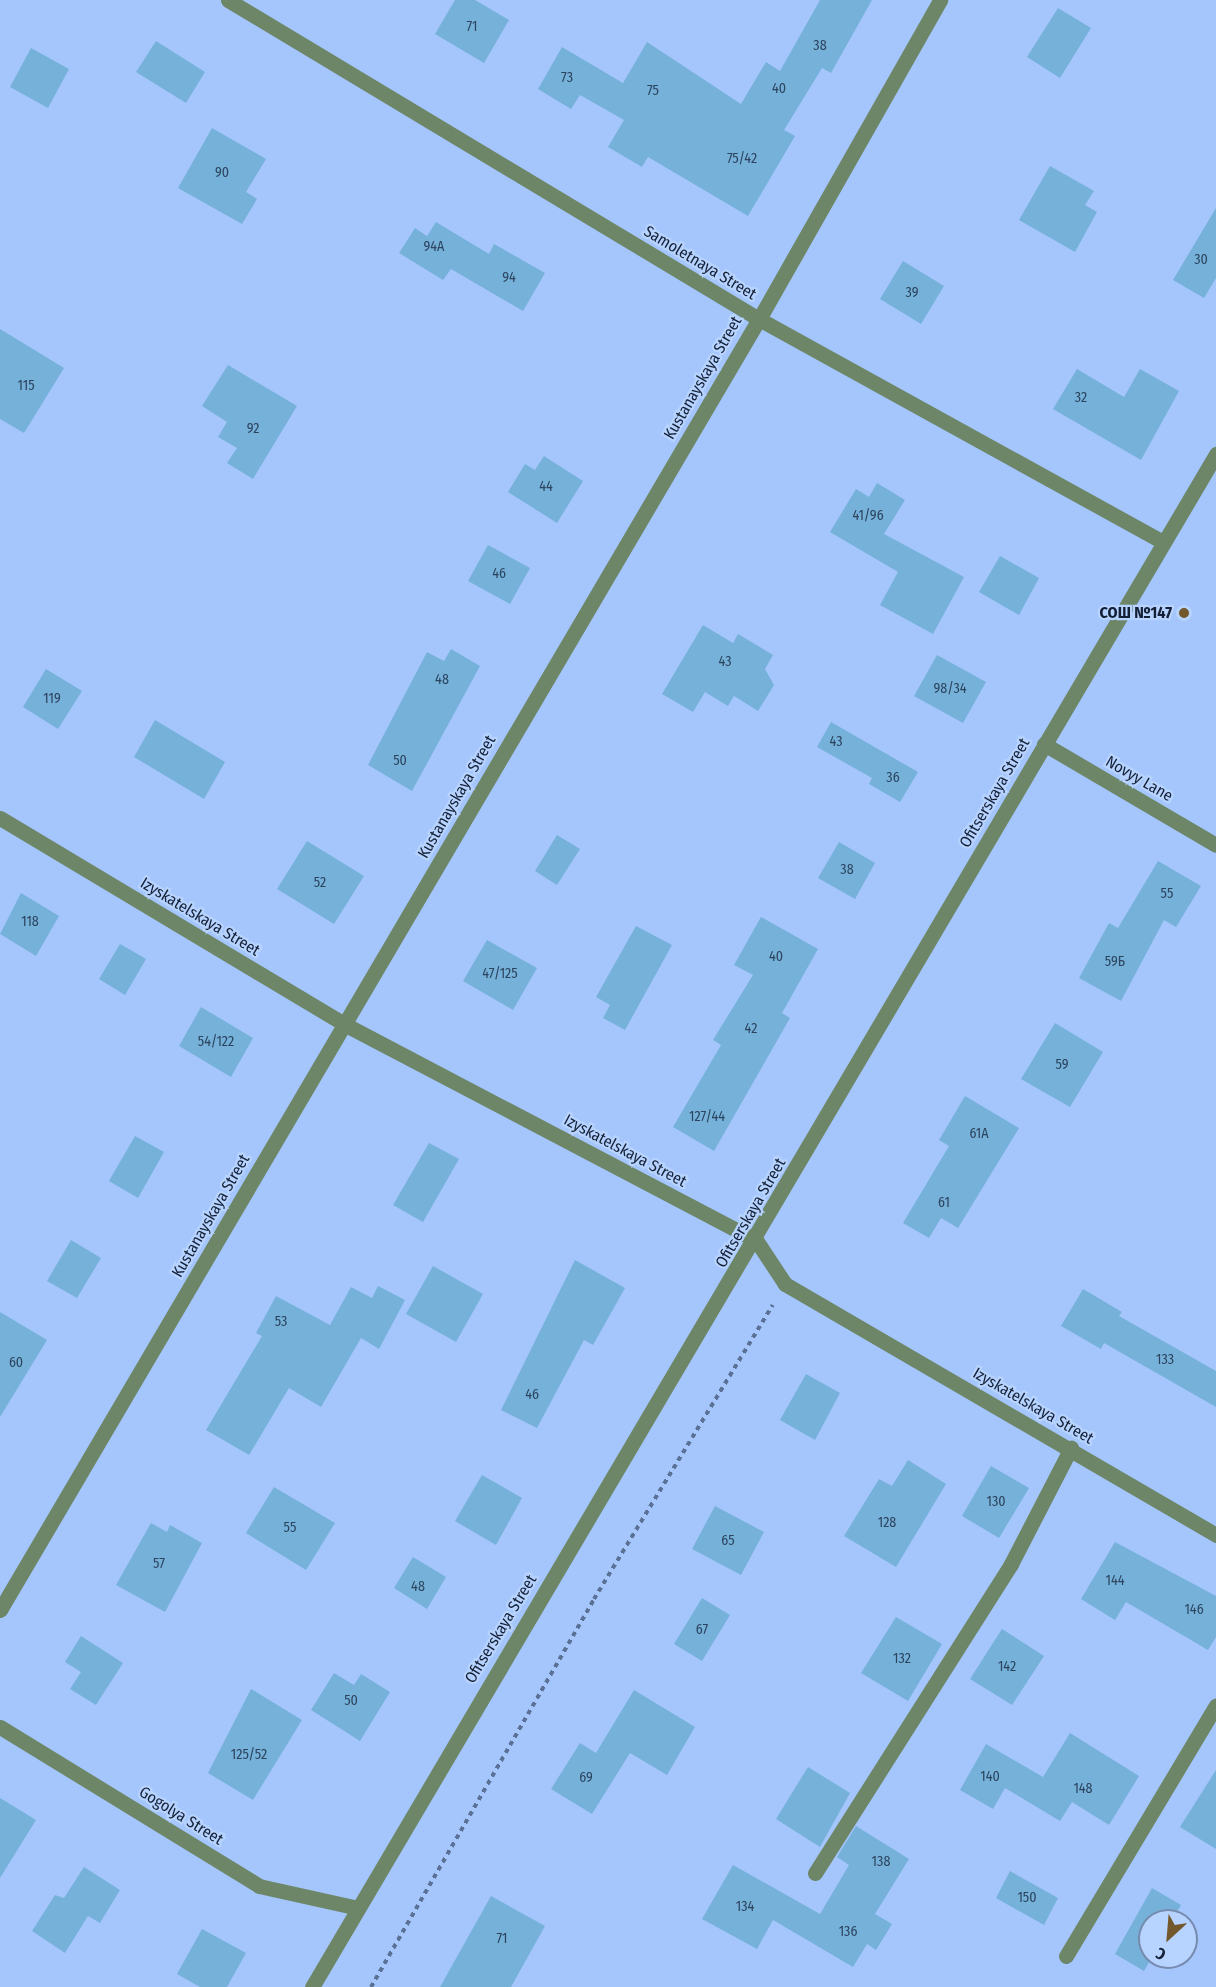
<!DOCTYPE html>
<html>
<head>
<meta charset="utf-8">
<style>
  body { margin:0 }
  #map { position:relative; width:1216px; height:1987px; overflow:hidden; background:#a4c6fc; font-family:"Fira Sans Condensed",sans-serif }
  div>[style] { position:absolute }
  [style*='--x'] { left:calc(var(--x)*1px); top:calc(var(--y)*1px); width:calc(var(--w)*1px); rotate:calc(var(--a)*1deg) }
  .building>* { inset:0; background:#76b1da }
  .path>* { height:4px; margin-top:-2px; transform-origin:0; background:repeating-linear-gradient(90deg,#5a7095 0 4.5px,transparent 0 9px) }
  .minor>* { height:15px; margin:-7.5px; padding:0 7.5px; transform-origin:7.5px; border-radius:7.5px; background:#6d8667 }
  .dots>* { width:16px; height:16px; translate:-50% -50%; box-sizing:border-box; border:3px solid #b7d3ff; border-radius:50% }
  span { translate:-50% -50%; white-space:nowrap; text-align:center; line-height:1.15; -webkit-text-stroke:4.5px #b7d3ff; paint-order:stroke }
  .number-label { font-size:14px; color:#2c445e }
  .number-label span { -webkit-text-stroke-width:0 }
  .street-label { font-size:16px; color:#142035 }
  .poi-label { font-size:16px; color:#142035; font-weight:700 }
  .right { translate:-100% -50%; text-align:right }
  .north { position:absolute; left:1138px; top:1909px; width:60px; height:60px; box-sizing:border-box; background:#b7d3ff; border:2px solid #768bae; border-radius:50%; rotate:206deg; font-size:16px; font-weight:700; line-height:24px; text-align:center; color:#142035 }
  .north::after { content:''; display:block; margin:auto; width:21px; height:27px; background:#72582a; clip-path:polygon(50% 0,100% 100%,50% 72%,0 100%) }
</style>
</head>
<body>
<div id="map">
  <div class="building">
    <i style="clip-path:polygon(455px 0,475px 0,509px 20px,484px 63px,435px 34px)"></i>
    <i style="clip-path:polygon(820px 0,872px 0,831px 73px,822px 68px,784px 130px,795px 136px,748px 216px,648px 157px,642px 167px,608px 147px,624px 120px,580px 95px,571px 109px,538px 89px,562px 47px,623px 83px,647px 42px,741px 104px,766px 62px,780px 71px)"></i>
    <i style="clip-path:polygon(1058px 8px,1091px 28px,1060px 78px,1027px 57px)"></i>
    <i style="clip-path:polygon(156px 41px,205px 72px,186px 103px,136px 72px)"></i>
    <i style="clip-path:polygon(31px 48px,69px 69px,48px 108px,10px 87px)"></i>
    <i style="clip-path:polygon(212px 128px,266px 159px,246px 192px,257px 199px,242px 224px,178px 188px)"></i>
    <i style="clip-path:polygon(1050px 166px,1094px 191px,1085px 205px,1097px 212px,1075px 252px,1019px 220px)"></i>
    <i style="clip-path:polygon(1216px 208px,1216px 278px,1204px 298px,1173px 280px)"></i>
    <i style="clip-path:polygon(436px 222px,489px 254px,494px 244px,545px 273px,523px 311px,451px 269px,443px 280px,399px 253px,415px 228px,427px 236px)"></i>
    <i style="clip-path:polygon(903px 261px,944px 286px,921px 324px,880px 299px)"></i>
    <i style="clip-path:polygon(0 329px,64px 368px,24px 433px,0 419px)"></i>
    <i style="clip-path:polygon(228px 365px,297px 406px,253px 479px,227px 463px,237px 448px,218px 437px,227px 422px,202px 406px)"></i>
    <i style="clip-path:polygon(1077px 369px,1124px 397px,1140px 369px,1179px 391px,1141px 460px,1053px 409px)"></i>
    <i style="clip-path:polygon(544px 456px,583px 481px,557px 523px,508px 492px,525px 464px,535px 470px)"></i>
    <i style="clip-path:polygon(877px 483px,905px 500px,884px 534px,964px 577px,933px 634px,880px 605px,898px 572px,830px 532px,856px 489px,869px 497px)"></i>
    <i style="clip-path:polygon(488px 545px,530px 568px,510px 604px,468px 581px)"></i>
    <i style="clip-path:polygon(1000px 556px,1039px 578px,1019px 615px,979px 592px)"></i>
    <i style="clip-path:polygon(703px 625px,733px 643px,738px 634px,773px 655px,765px 669px,774px 685px,758px 711px,734px 696px,728px 706px,705px 692px,693px 712px,662px 694px)"></i>
    <i style="clip-path:polygon(451px 649px,480px 666px,412px 791px,368px 765px,427px 652px,444px 661px)"></i>
    <i style="clip-path:polygon(937px 655px,986px 682px,963px 723px,914px 696px)"></i>
    <i style="clip-path:polygon(46px 669px,82px 691px,58px 729px,23px 707px)"></i>
    <i style="clip-path:polygon(155px 720px,225px 762px,204px 799px,134px 757px)"></i>
    <i style="clip-path:polygon(831px 722px,918px 772px,900px 802px,869px 784px,872px 778px,817px 747px)"></i>
    <i style="clip-path:polygon(557px 835px,580px 849px,557px 885px,535px 871px)"></i>
    <i style="clip-path:polygon(307px 841px,364px 876px,334px 924px,277px 889px)"></i>
    <i style="clip-path:polygon(839px 842px,875px 863px,855px 899px,818px 878px)"></i>
    <i style="clip-path:polygon(1158px 861px,1201px 886px,1176px 927px,1164px 920px,1121px 1001px,1079px 978px,1109px 923px,1118px 928px)"></i>
    <i style="clip-path:polygon(21px 893px,59px 916px,36px 956px,0 934px)"></i>
    <i style="clip-path:polygon(761px 917px,818px 949px,782px 1013px,790px 1018px,714px 1151px,673px 1127px,721px 1045px,713px 1040px,753px 975px,734px 965px)"></i>
    <i style="clip-path:polygon(636px 926px,672px 945px,625px 1030px,603px 1018px,610px 1005px,596px 997px)"></i>
    <i style="clip-path:polygon(487px 940px,537px 968px,513px 1010px,463px 981px)"></i>
    <i style="clip-path:polygon(120px 944px,146px 959px,125px 995px,99px 979px)"></i>
    <i style="clip-path:polygon(201px 1007px,253px 1038px,231px 1077px,179px 1046px)"></i>
    <i style="clip-path:polygon(1055px 1023px,1103px 1052px,1070px 1107px,1021px 1079px)"></i>
    <i style="clip-path:polygon(965px 1096px,1019px 1128px,958px 1228px,941px 1218px,929px 1238px,903px 1223px,949px 1146px,939px 1140px)"></i>
    <i style="clip-path:polygon(135px 1136px,164px 1152px,138px 1198px,109px 1181px)"></i>
    <i style="clip-path:polygon(429px 1143px,459px 1159px,423px 1222px,393px 1205px)"></i>
    <i style="clip-path:polygon(71px 1240px,101px 1258px,77px 1298px,47px 1281px)"></i>
    <i style="clip-path:polygon(575px 1260px,625px 1288px,593px 1345px,584px 1340px,537px 1428px,501px 1410px)"></i>
    <i style="clip-path:polygon(433px 1266px,483px 1294px,456px 1342px,406px 1314px)"></i>
    <i style="clip-path:polygon(378px 1286px,405px 1300px,379px 1349px,361px 1338px,321px 1407px,289px 1388px,249px 1455px,206px 1430px,262px 1336px,256px 1333px,276px 1296px,330px 1325px,351px 1287px,372px 1298px)"></i>
    <i style="clip-path:polygon(1083px 1289px,1122px 1312px,1119px 1316px,1216px 1371px,1216px 1407px,1104px 1343px,1101px 1349px,1061px 1326px)"></i>
    <i style="clip-path:polygon(0 1312px,47px 1340px,0 1417px)"></i>
    <i style="clip-path:polygon(806px 1374px,840px 1393px,815px 1440px,780px 1420px)"></i>
    <i style="clip-path:polygon(908px 1460px,946px 1484px,896px 1567px,844px 1536px,879px 1479px,892px 1486px)"></i>
    <i style="clip-path:polygon(991px 1466px,1029px 1488px,999px 1538px,962px 1516px)"></i>
    <i style="clip-path:polygon(482px 1475px,522px 1498px,496px 1545px,455px 1521px)"></i>
    <i style="clip-path:polygon(274px 1487px,335px 1523px,306px 1570px,246px 1533px)"></i>
    <i style="clip-path:polygon(715px 1506px,764px 1532px,741px 1575px,692px 1549px)"></i>
    <i style="clip-path:polygon(151px 1523px,167px 1532px,170px 1525px,202px 1543px,165px 1612px,116px 1585px)"></i>
    <i style="clip-path:polygon(1115px 1542px,1216px 1596px,1216px 1637px,1208px 1650px,1126px 1602px,1115px 1620px,1081px 1599px)"></i>
    <i style="clip-path:polygon(413px 1557px,446px 1577px,427px 1609px,394px 1588px)"></i>
    <i style="clip-path:polygon(702px 1598px,730px 1615px,702px 1661px,674px 1644px)"></i>
    <i style="clip-path:polygon(896px 1617px,942px 1644px,908px 1701px,861px 1673px)"></i>
    <i style="clip-path:polygon(1002px 1629px,1044px 1656px,1012px 1705px,970px 1679px)"></i>
    <i style="clip-path:polygon(81px 1636px,123px 1663px,96px 1705px,70px 1689px,81px 1672px,65px 1662px)"></i>
    <i style="clip-path:polygon(334px 1673px,354px 1685px,361px 1674px,390px 1692px,360px 1741px,311px 1710px)"></i>
    <i style="clip-path:polygon(251px 1689px,302px 1720px,253px 1800px,208px 1773px)"></i>
    <i style="clip-path:polygon(634px 1690px,695px 1727px,667px 1775px,630px 1753px,592px 1814px,551px 1789px,580px 1743px,596px 1753px)"></i>
    <i style="clip-path:polygon(1070px 1733px,1139px 1776px,1109px 1825px,1072px 1802px,1060px 1821px,1005px 1788px,993px 1809px,960px 1790px,986px 1744px,1043px 1777px)"></i>
    <i style="clip-path:polygon(808px 1767px,850px 1793px,820px 1847px,776px 1819px)"></i>
    <i style="clip-path:polygon(1216px 1770px,1216px 1849px,1180px 1827px)"></i>
    <i style="clip-path:polygon(0 1798px,36px 1820px,0 1878px)"></i>
    <i style="clip-path:polygon(856px 1826px,909px 1859px,875px 1914px,892px 1924px,876px 1950px,867px 1944px,853px 1967px,773px 1920px,757px 1949px,702px 1919px,733px 1865px,820px 1914px,849px 1865px,837px 1857px)"></i>
    <i style="clip-path:polygon(84px 1867px,120px 1890px,100px 1923px,88px 1916px,65px 1953px,32px 1931px,55px 1895px,64px 1898px)"></i>
    <i style="clip-path:polygon(1010px 1871px,1058px 1898px,1044px 1925px,996px 1898px)"></i>
    <i style="clip-path:polygon(1152px 1888px,1181px 1905px,1172px 1921px,1150px 1921px,1152px 1957px,1144px 1971px,1115px 1954px)"></i>
    <i style="clip-path:polygon(491px 1896px,545px 1926px,511px 1987px,440px 1987px)"></i>
    <i style="clip-path:polygon(202px 1929px,246px 1953px,227px 1987px,200px 1987px,177px 1974px)"></i>
  </div>
  <div class="path">
    <i style="--x:371;--y:1987;--w:448;--a:-60.1"></i>
    <i style="--x:594;--y:1599;--w:344;--a:-58.7"></i>
  </div>
  <div class="minor">
    <i style="--x:228;--y:0;--w:619;--a:31"></i>
    <i style="--x:759;--y:319;--w:461;--a:28.9"></i>
    <i style="--x:1044;--y:744;--w:199;--a:30.4"></i>
    <i style="--x:0;--y:818;--w:401;--a:30.9"></i>
    <i style="--x:344;--y:1024;--w:465;--a:27.7"></i>
    <i style="--x:756;--y:1240;--w:53;--a:56.6"></i>
    <i style="--x:785;--y:1284;--w:499;--a:30.2"></i>
    <i style="--x:0;--y:1610;--w:1498;--a:-59.55"></i>
    <i style="--x:759;--y:319;--w:367;--a:-60.4"></i>
    <i style="--x:0;--y:1727;--w:304;--a:31.5"></i>
    <i style="--x:259;--y:1886;--w:97;--a:12.5"></i>
    <i style="--x:815;--y:1873;--w:366;--a:-57.6"></i>
    <i style="--x:1011;--y:1564;--w:131;--a:-62.7"></i>
    <i style="--x:1066;--y:1956;--w:292;--a:-59.1"></i>
    <i style="--x:312;--y:1987;--w:1780;--a:-59.47"></i>
  </div>
  <div class="dots">
    <i style="left:1184px;top:613px;background:#72582a"></i>
  </div>
  <div class="number-label">
    <span style="left:472px;top:27px">71</span>
    <span style="left:820px;top:46px">38</span>
    <span style="left:567px;top:78px">73</span>
    <span style="left:779px;top:89px">40</span>
    <span style="left:653px;top:91px">75</span>
    <span style="left:742px;top:159px">75/42</span>
    <span style="left:222px;top:173px">90</span>
    <span style="left:434px;top:247px">94А</span>
    <span style="left:1201px;top:260px">30</span>
    <span style="left:509px;top:278px">94</span>
    <span style="left:912px;top:293px">39</span>
    <span style="left:26px;top:386px">115</span>
    <span style="left:1081px;top:398px">32</span>
    <span style="left:253px;top:429px">92</span>
    <span style="left:546px;top:487px">44</span>
    <span style="left:868px;top:516px">41/96</span>
    <span style="left:499px;top:574px">46</span>
    <span style="left:725px;top:662px">43</span>
    <span style="left:442px;top:680px">48</span>
    <span style="left:950px;top:689px">98/34</span>
    <span style="left:52px;top:699px">119</span>
    <span style="left:836px;top:742px">43</span>
    <span style="left:400px;top:761px">50</span>
    <span style="left:893px;top:778px">36</span>
    <span style="left:847px;top:870px">38</span>
    <span style="left:320px;top:883px">52</span>
    <span style="left:1167px;top:894px">55</span>
    <span style="left:30px;top:922px">118</span>
    <span style="left:776px;top:957px">40</span>
    <span style="left:1115px;top:962px">59Б</span>
    <span style="left:500px;top:974px">47/125</span>
    <span style="left:751px;top:1029px">42</span>
    <span style="left:216px;top:1042px">54/122</span>
    <span style="left:1062px;top:1065px">59</span>
    <span style="left:707px;top:1117px">127/44</span>
    <span style="left:979px;top:1134px">61А</span>
    <span style="left:944px;top:1203px">61</span>
    <span style="left:281px;top:1322px">53</span>
    <span style="left:1165px;top:1360px">133</span>
    <span style="left:16px;top:1363px">60</span>
    <span style="left:532px;top:1395px">46</span>
    <span style="left:996px;top:1502px">130</span>
    <span style="left:887px;top:1523px">128</span>
    <span style="left:290px;top:1528px">55</span>
    <span style="left:728px;top:1541px">65</span>
    <span style="left:159px;top:1564px">57</span>
    <span style="left:1115px;top:1581px">144</span>
    <span style="left:418px;top:1587px">48</span>
    <span style="left:1194px;top:1610px">146</span>
    <span style="left:702px;top:1630px">67</span>
    <span style="left:902px;top:1659px">132</span>
    <span style="left:1007px;top:1667px">142</span>
    <span style="left:351px;top:1701px">50</span>
    <span style="left:249px;top:1755px">125/52</span>
    <span style="left:990px;top:1777px">140</span>
    <span style="left:586px;top:1778px">69</span>
    <span style="left:1083px;top:1789px">148</span>
    <span style="left:881px;top:1862px">138</span>
    <span style="left:1027px;top:1898px">150</span>
    <span style="left:745px;top:1907px">134</span>
    <span style="left:848px;top:1932px">136</span>
    <span style="left:502px;top:1939px">71</span>
  </div>
  <div class="street-label">
    <span style="left:700px;top:263px;rotate:31deg">Samoletnaya Street</span>
    <span style="left:703px;top:378px;rotate:-60deg">Kustanayskaya Street</span>
    <span style="left:1139px;top:779px;rotate:30deg">Novyy Lane</span>
    <span style="left:995px;top:793px;rotate:-60deg">Ofitserskaya Street</span>
    <span style="left:457px;top:797px;rotate:-60deg">Kustanayskaya Street</span>
    <span style="left:200px;top:917px;rotate:31deg">Izyskatelskaya Street</span>
    <span style="left:625px;top:1151px;rotate:28deg">Izyskatelskaya Street</span>
    <span style="left:751px;top:1213px;rotate:-60deg">Ofitserskaya Street</span>
    <span style="left:211px;top:1216px;rotate:-60deg">Kustanayskaya Street</span>
    <span style="left:1033px;top:1406px;rotate:30deg">Izyskatelskaya Street</span>
    <span style="left:501px;top:1629px;rotate:-59deg">Ofitserskaya Street</span>
    <span style="left:181px;top:1816px;rotate:32deg">Gogolya Street</span>
  </div>
  <div class="poi-label">
    <span class="right" style="left:1172px;top:613px">СОШ №147</span>
  </div>
  <div class="north">С</div>
</div>
</body>
</html>
